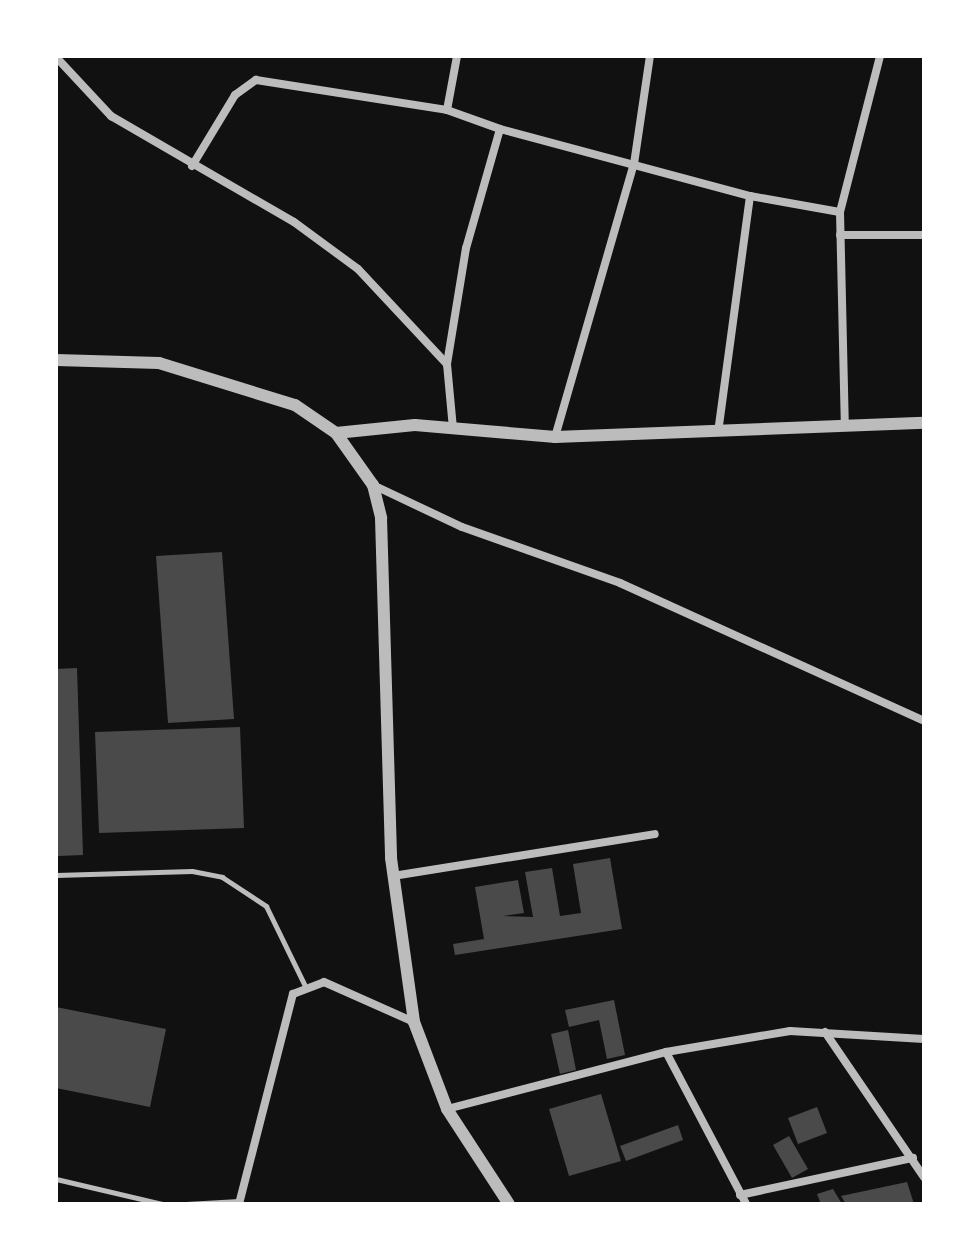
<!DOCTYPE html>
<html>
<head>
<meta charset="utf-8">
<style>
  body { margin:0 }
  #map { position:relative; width:980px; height:1260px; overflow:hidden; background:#111; font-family:Montserrat,sans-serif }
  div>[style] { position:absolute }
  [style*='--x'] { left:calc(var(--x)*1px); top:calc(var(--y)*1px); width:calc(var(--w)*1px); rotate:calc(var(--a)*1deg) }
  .building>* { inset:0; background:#4a4a4a }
  .service>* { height:5px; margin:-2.5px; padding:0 2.5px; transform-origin:2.5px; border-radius:2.5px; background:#bcbcbc }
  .minor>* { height:8px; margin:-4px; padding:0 4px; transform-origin:4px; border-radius:4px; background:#bcbcbc }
  .tertiary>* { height:12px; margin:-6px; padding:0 6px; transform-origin:6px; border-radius:6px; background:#bcbcbc }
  span { translate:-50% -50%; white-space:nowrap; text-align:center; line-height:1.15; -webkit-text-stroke:6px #fff; paint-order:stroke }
  .frame { position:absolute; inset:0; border:58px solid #fff; pointer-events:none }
</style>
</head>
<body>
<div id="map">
  <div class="building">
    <i style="clip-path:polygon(222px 552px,234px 719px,168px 723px,156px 556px)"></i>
    <i style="clip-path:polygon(77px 668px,83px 855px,58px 856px,56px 669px)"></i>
    <i style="clip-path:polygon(240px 727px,244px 828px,99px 833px,95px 732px)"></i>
    <i style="clip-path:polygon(610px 858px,622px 929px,455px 955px,453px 944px,484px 939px,475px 887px,518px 880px,524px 913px,503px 916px,533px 917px,525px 872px,552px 868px,560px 916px,581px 913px,573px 864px)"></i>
    <i style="clip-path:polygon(614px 1000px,625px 1055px,607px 1059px,599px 1020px,569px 1027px,565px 1010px)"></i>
    <i style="clip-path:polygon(56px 1007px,166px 1029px,150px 1107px,56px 1088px)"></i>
    <i style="clip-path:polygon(568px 1030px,576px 1070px,560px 1074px,551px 1034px)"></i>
    <i style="clip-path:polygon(601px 1094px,621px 1161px,569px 1176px,549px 1109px)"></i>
    <i style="clip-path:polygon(817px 1107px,827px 1133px,798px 1144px,788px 1118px)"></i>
    <i style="clip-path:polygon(678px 1125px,683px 1140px,626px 1161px,620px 1146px)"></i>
    <i style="clip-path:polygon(789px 1136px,808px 1169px,792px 1178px,773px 1145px)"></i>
    <i style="clip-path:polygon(907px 1182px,914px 1204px,846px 1204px,841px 1196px)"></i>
    <i style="clip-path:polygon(833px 1189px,842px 1204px,821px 1204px,817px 1194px)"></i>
  </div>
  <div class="service">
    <i style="--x:56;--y:875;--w:136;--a:-1.7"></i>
    <i style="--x:192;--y:871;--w:31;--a:11"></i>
    <i style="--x:222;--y:877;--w:53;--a:33.4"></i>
    <i style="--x:266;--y:906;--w:87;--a:64"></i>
    <i style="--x:56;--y:1179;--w:110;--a:13.2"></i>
    <i style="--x:186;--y:1204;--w:53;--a:-3.2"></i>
  </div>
  <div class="minor">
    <i style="--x:56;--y:57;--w:81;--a:47"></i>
    <i style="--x:111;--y:116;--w:211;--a:30.1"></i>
    <i style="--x:294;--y:222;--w:79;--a:36.3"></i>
    <i style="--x:358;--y:269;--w:130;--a:46.9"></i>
    <i style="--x:447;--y:364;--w:65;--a:84.7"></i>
    <i style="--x:447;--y:110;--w:55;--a:-79.5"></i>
    <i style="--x:500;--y:129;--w:259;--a:15"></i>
    <i style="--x:750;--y:196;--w:238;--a:97.7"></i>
    <i style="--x:192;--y:166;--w:83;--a:-58.8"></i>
    <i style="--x:235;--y:95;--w:26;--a:-36"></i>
    <i style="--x:256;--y:80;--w:193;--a:8.9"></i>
    <i style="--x:447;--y:110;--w:56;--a:19.7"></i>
    <i style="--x:500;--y:129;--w:124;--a:105.9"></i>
    <i style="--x:466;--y:248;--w:118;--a:99.3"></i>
    <i style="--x:750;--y:196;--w:91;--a:10.1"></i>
    <i style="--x:840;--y:212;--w:161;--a:-75.6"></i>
    <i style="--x:840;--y:212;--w:214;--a:88.7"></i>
    <i style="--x:840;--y:235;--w:84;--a:0"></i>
    <i style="--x:555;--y:437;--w:284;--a:-73.9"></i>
    <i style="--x:634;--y:164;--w:109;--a:-81.6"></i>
    <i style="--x:373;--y:485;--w:98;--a:25.3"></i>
    <i style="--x:462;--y:527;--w:168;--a:19.5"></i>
    <i style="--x:620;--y:583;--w:334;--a:24.4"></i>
    <i style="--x:393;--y:876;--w:265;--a:-9.1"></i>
    <i style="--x:825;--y:1032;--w:176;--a:55.7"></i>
    <i style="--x:666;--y:1052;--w:172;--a:62.2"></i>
    <i style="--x:447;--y:1109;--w:226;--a:-14.6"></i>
    <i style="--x:666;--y:1052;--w:126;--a:-9.6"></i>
    <i style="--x:790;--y:1031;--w:134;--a:3.4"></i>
    <i style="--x:740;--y:1195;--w:177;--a:-12.1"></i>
    <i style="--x:239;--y:1204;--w:217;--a:-75.6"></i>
    <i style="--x:293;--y:994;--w:33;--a:-21"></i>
    <i style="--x:324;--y:982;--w:98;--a:24"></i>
  </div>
  <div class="tertiary">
    <i style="--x:56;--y:360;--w:103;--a:1.7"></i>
    <i style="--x:159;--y:363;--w:142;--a:17.2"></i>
    <i style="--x:295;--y:405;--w:50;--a:34.3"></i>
    <i style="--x:336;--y:433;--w:64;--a:54.6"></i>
    <i style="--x:373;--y:485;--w:34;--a:76"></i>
    <i style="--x:381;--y:518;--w:340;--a:88.3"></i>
    <i style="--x:391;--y:858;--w:166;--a:82"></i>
    <i style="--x:414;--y:1022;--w:93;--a:69.2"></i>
    <i style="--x:447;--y:1109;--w:113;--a:56.9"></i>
    <i style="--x:336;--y:433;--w:79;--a:-5.8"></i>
    <i style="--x:415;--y:425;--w:141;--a:4.9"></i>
    <i style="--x:555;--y:437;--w:369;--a:-2.2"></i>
  </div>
  <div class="frame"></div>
</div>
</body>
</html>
